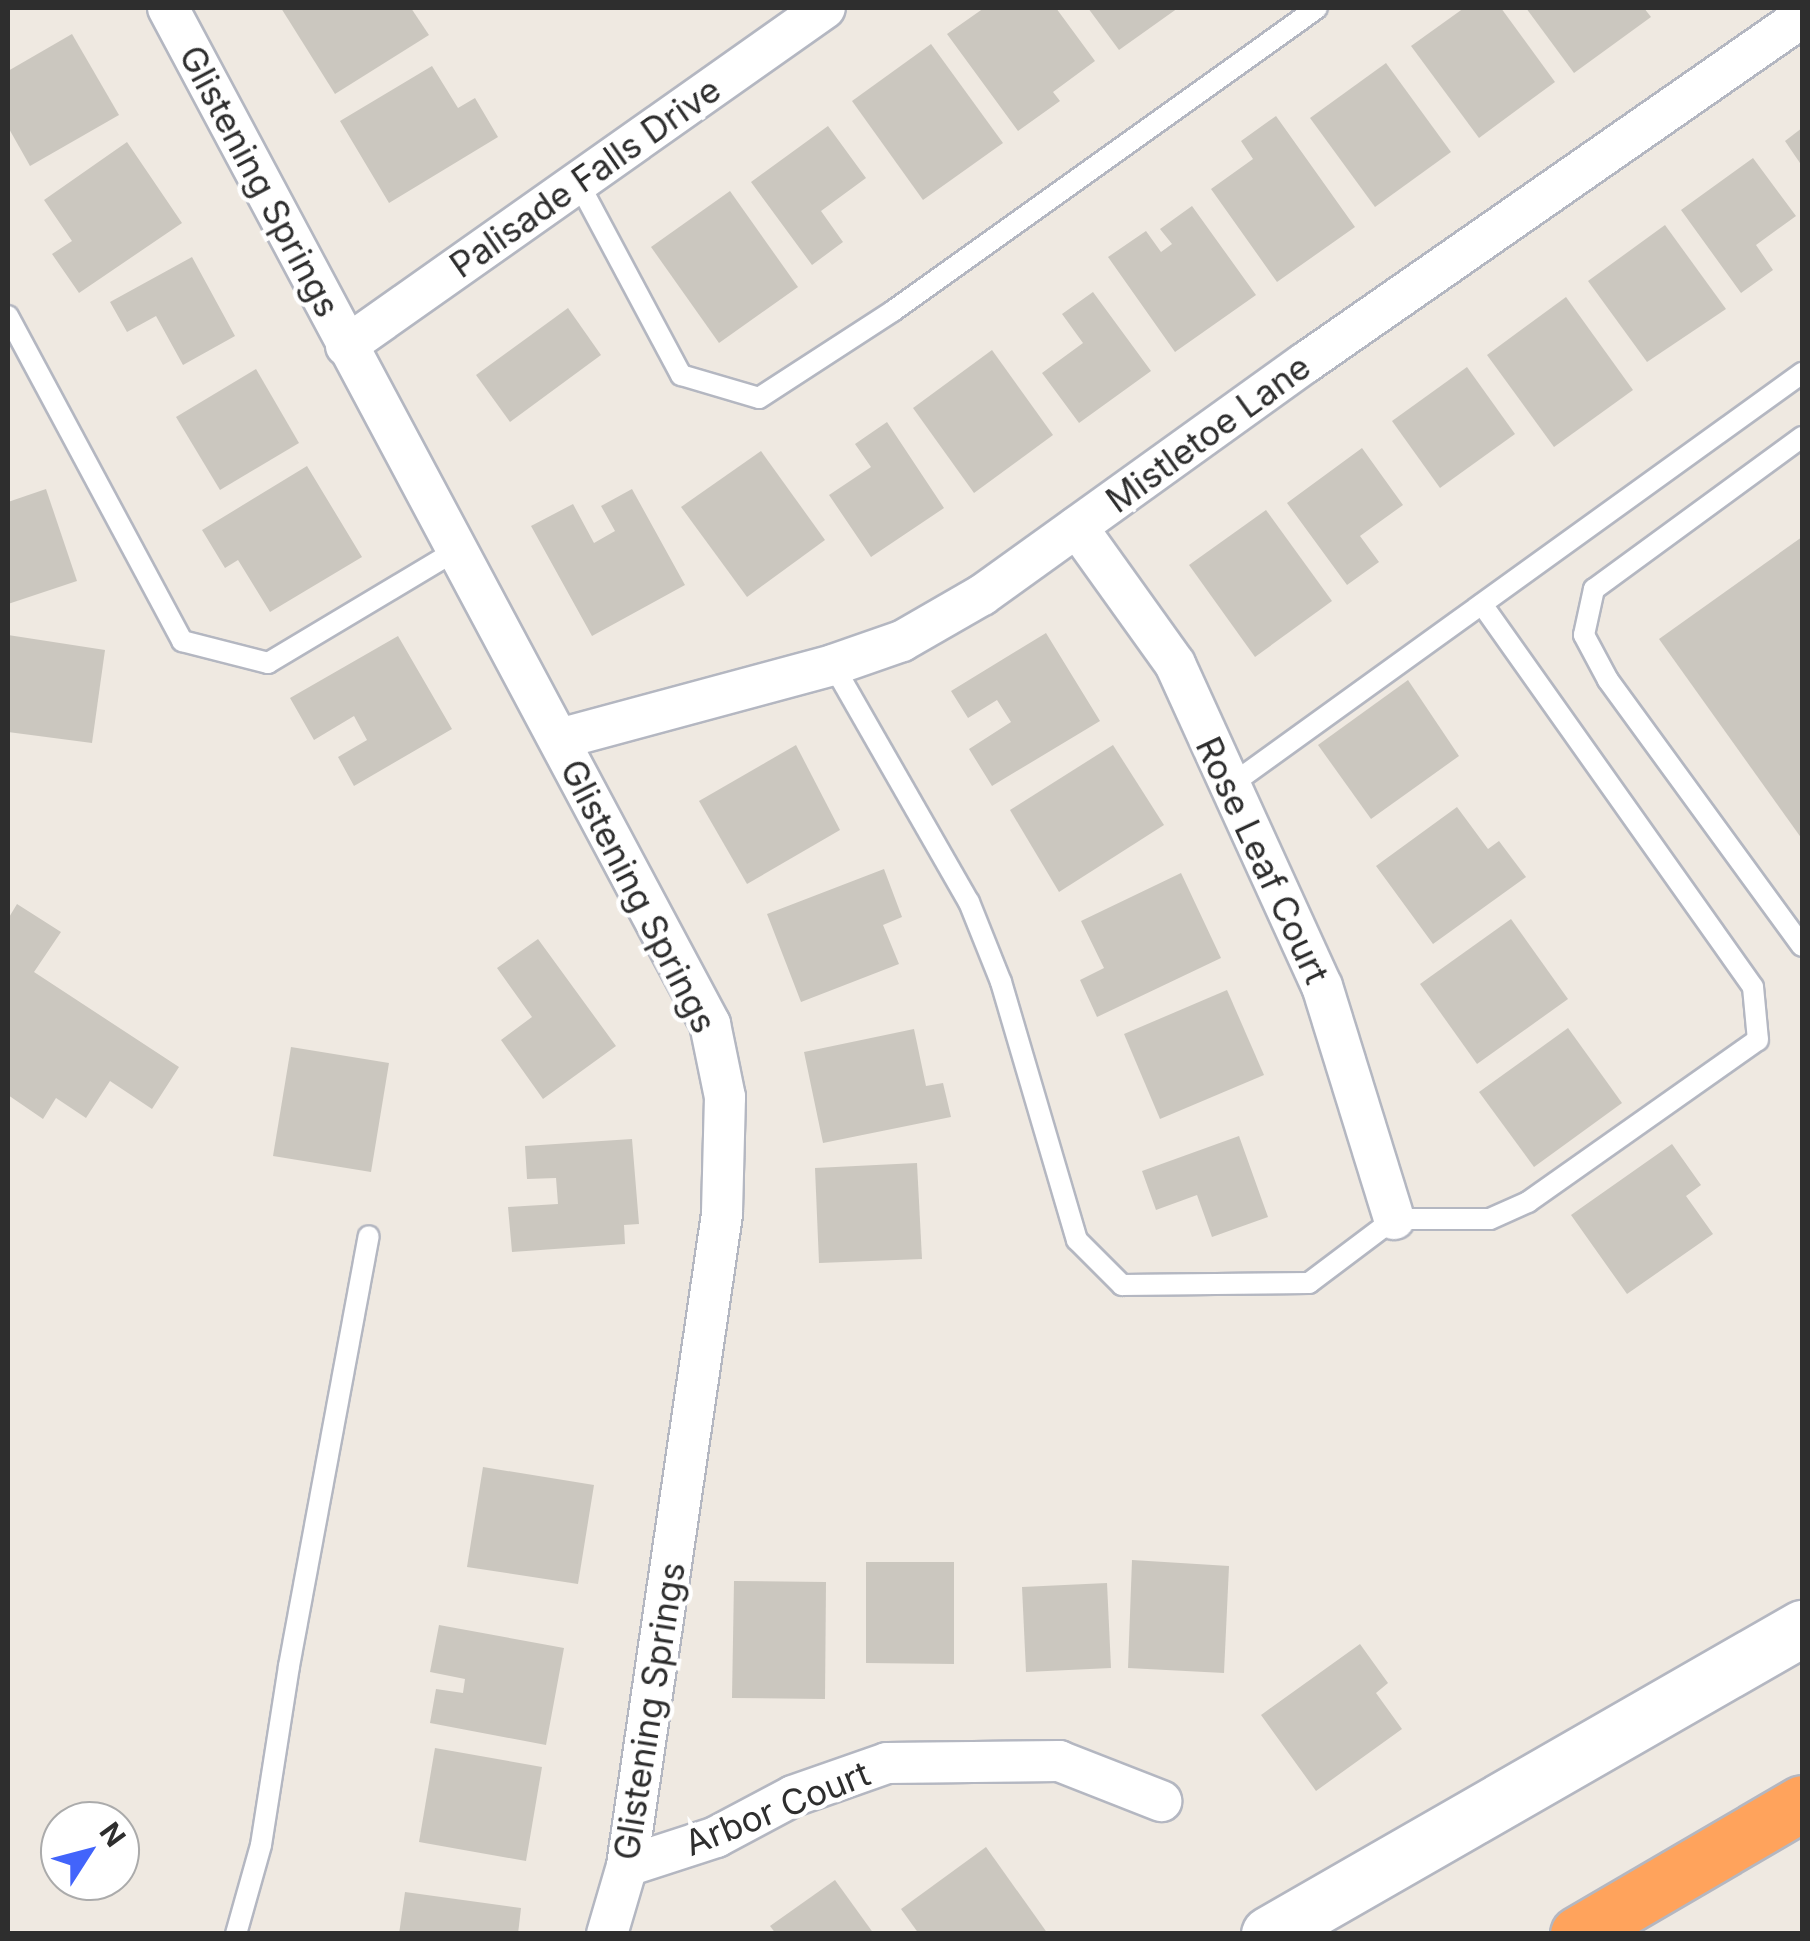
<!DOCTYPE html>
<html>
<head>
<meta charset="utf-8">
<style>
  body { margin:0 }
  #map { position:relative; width:1810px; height:1941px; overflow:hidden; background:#efe9e1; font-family:Inter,sans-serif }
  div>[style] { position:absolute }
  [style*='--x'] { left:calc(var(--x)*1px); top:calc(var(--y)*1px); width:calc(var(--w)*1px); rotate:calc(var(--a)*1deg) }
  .building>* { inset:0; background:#cbc7bf }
  .roads { filter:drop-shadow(2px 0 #b4b7c1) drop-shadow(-2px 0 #b4b7c1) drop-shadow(0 2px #b4b7c1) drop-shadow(0 -2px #b4b7c1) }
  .lane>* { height:20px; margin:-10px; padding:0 10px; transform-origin:10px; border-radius:10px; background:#fff }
  .street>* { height:40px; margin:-20px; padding:0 20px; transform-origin:20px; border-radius:20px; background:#fff }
  .secondary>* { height:55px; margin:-27.5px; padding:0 27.5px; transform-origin:27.5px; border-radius:27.5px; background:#fff }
  .highway>* { height:55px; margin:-27.5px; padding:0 27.5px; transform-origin:27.5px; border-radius:27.5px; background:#ffa35c }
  span { translate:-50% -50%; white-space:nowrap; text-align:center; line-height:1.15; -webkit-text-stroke:9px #fff; paint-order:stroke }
  .street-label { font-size:35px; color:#2e2e2e }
  .frame { position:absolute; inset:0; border:10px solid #2e2e2e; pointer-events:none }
  .north { position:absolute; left:40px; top:1801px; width:100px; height:100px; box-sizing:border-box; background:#fff; border:2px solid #ababab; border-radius:50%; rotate:54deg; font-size:28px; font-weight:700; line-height:40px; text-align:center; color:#2e2e2e }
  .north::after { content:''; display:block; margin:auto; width:35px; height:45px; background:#4264fb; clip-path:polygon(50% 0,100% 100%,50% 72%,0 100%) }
</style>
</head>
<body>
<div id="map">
  <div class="building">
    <i style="clip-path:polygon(281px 8px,411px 8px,429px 35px,335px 94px)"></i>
    <i style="clip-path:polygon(984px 8px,1056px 8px,1095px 61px,1053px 92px,1060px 101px,1018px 131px,947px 34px)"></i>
    <i style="clip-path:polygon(1088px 8px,1178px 8px,1119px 50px)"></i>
    <i style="clip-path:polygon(1464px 8px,1501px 8px,1555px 82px,1479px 138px,1411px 46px)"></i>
    <i style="clip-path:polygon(1526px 8px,1644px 8px,1651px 17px,1574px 73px)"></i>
    <i style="clip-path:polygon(72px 34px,119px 115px,30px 166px,8px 127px,8px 71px)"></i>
    <i style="clip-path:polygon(931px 44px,1003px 143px,923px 200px,852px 101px)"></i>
    <i style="clip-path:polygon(1386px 63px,1451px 152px,1375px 207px,1310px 118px)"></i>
    <i style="clip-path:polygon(432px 66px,458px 108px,475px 98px,498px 137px,389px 203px,340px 121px)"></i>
    <i style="clip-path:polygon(1276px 116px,1355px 227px,1277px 282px,1211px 189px,1253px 159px,1241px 141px)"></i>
    <i style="clip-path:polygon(828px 126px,866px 178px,821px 211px,843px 242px,812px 265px,751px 182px)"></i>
    <i style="clip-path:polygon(1802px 128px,1802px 166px,1785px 141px)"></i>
    <i style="clip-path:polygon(127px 142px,182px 223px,79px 293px,52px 254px,72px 241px,44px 200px)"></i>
    <i style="clip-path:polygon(1753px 158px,1796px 216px,1756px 245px,1773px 270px,1741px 293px,1681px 210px)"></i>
    <i style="clip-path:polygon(730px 191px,798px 287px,719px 343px,651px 247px)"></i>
    <i style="clip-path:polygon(1192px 206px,1256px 295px,1175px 352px,1108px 257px,1146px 231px,1161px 252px,1172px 244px,1160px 229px)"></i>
    <i style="clip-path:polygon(1665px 225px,1726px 309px,1647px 362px,1588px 281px)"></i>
    <i style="clip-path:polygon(192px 257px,235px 336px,183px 365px,156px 316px,127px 332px,110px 302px)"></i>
    <i style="clip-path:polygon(1093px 292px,1151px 371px,1079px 423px,1042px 373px,1083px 343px,1062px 314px)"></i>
    <i style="clip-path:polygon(1566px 297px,1633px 390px,1554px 447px,1487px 355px)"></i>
    <i style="clip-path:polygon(568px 308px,601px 355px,510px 422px,476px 375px)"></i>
    <i style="clip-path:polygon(992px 350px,1053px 435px,974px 493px,913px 408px)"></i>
    <i style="clip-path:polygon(1467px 367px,1515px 434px,1440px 488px,1392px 421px)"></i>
    <i style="clip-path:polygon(256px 369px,299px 443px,220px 490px,176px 417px)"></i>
    <i style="clip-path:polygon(887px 422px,944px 508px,871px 557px,829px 495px,871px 467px,855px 444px)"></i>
    <i style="clip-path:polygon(1362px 448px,1403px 505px,1360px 536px,1379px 562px,1347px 585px,1287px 503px)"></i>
    <i style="clip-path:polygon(761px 451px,825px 540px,747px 597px,681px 507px)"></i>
    <i style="clip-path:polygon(307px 466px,362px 557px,270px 612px,238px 560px,225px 568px,202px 530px)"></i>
    <i style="clip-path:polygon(46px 489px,77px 581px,8px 604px,8px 502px)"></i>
    <i style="clip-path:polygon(632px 489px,685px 585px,592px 636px,531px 526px,573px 504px,594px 543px,615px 531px,601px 506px)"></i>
    <i style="clip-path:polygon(1266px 510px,1332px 601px,1255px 657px,1189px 565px)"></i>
    <i style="clip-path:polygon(1802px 537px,1802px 839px,1659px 639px)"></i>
    <i style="clip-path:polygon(1046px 633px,1100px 721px,992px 786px,969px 749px,1011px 722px,997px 700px,968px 718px,951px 691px)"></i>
    <i style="clip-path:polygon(8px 635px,105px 650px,92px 743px,8px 732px)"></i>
    <i style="clip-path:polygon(398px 636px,452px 729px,354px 786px,338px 757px,367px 740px,354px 716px,314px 740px,290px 698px)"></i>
    <i style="clip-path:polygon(1408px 680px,1459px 756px,1371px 819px,1318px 745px)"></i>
    <i style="clip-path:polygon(796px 745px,840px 830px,747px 884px,699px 801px)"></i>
    <i style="clip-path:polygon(1113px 745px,1164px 825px,1059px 892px,1010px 810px)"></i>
    <i style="clip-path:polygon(1457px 807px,1488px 849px,1499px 841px,1526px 877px,1433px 944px,1376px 866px)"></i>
    <i style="clip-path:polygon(884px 869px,902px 917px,883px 925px,899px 964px,801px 1002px,767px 914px)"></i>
    <i style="clip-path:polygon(1181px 873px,1221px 958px,1097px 1017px,1080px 980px,1104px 968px,1081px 921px)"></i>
    <i style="clip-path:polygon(17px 904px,61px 932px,34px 972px,179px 1067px,152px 1109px,110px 1081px,86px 1118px,56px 1098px,43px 1119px,8px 1095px,8px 919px)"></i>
    <i style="clip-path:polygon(1511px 919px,1568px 999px,1477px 1064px,1420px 984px)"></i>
    <i style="clip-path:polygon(538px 939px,616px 1046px,543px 1099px,501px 1040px,532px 1017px,497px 968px)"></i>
    <i style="clip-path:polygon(1227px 990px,1264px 1075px,1160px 1119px,1124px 1034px)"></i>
    <i style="clip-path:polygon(1568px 1028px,1622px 1103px,1534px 1167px,1479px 1092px)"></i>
    <i style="clip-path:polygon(914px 1029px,926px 1086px,943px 1083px,951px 1117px,823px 1143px,804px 1052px)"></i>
    <i style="clip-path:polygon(291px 1047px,389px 1063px,371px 1172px,273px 1156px)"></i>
    <i style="clip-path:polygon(1239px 1136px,1268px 1217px,1212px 1237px,1197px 1195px,1156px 1210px,1142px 1171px)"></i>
    <i style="clip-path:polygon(632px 1139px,639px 1224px,624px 1225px,625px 1244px,512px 1252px,508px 1207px,558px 1204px,556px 1178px,527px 1179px,525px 1146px)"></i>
    <i style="clip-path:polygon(1672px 1144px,1701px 1185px,1686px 1196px,1713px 1234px,1627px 1294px,1571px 1215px)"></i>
    <i style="clip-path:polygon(917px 1163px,922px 1259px,819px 1263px,815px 1168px)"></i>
    <i style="clip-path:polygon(483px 1467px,594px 1485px,578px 1584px,467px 1567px)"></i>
    <i style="clip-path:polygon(1132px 1560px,1229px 1566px,1224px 1673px,1128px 1668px)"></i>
    <i style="clip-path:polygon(866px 1562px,954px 1562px,954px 1664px,866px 1663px)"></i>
    <i style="clip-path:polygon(734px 1581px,826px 1582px,825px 1699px,732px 1698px)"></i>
    <i style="clip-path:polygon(1107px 1583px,1111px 1668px,1026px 1672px,1022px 1587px)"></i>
    <i style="clip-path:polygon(439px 1625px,564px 1648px,546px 1745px,430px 1723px,436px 1689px,463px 1693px,465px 1679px,430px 1672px)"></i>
    <i style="clip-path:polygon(1360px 1644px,1388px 1683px,1376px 1693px,1402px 1729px,1316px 1791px,1261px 1715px)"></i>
    <i style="clip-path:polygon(435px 1748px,542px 1767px,526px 1861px,419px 1842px)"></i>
    <i style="clip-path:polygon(986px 1847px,1048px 1934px,919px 1934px,901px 1909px)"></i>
    <i style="clip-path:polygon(835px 1880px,874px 1934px,776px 1934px,770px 1926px)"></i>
    <i style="clip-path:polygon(405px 1892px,521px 1908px,518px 1934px,399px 1934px)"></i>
  </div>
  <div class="roads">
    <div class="lane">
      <i style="--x:578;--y:182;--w:219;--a:61.9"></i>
      <i style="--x:681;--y:375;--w:81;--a:16.4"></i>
      <i style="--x:759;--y:398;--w:160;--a:-33"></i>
      <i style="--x:893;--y:311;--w:521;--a:-35.55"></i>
      <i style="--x:8;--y:316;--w:369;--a:61.8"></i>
      <i style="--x:182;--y:641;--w:89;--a:14.3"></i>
      <i style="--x:268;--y:663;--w:220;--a:-30.9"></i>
      <i style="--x:1802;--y:437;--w:258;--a:143.8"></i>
      <i style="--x:1594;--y:589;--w:47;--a:102.3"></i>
      <i style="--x:1584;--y:635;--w:51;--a:61.9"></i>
      <i style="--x:1608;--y:680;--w:329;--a:53.9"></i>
      <i style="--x:833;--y:665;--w:273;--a:60.2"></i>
      <i style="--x:969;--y:902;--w:86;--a:68.2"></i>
      <i style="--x:1001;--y:982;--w:269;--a:73.6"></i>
      <i style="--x:1077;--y:1240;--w:64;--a:45"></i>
      <i style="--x:1122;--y:1285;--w:187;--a:-0.6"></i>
      <i style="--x:1309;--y:1283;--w:106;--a:-37"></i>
      <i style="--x:1394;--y:1219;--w:96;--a:0"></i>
      <i style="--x:1490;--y:1219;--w:42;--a:-24.1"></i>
      <i style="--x:1528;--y:1202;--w:281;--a:-35.2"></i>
      <i style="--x:1758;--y:1040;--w:53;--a:-95.4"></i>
      <i style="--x:1753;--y:987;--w:469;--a:-125.3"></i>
      <i style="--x:1228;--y:787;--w:708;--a:-35.8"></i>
      <i style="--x:236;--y:1934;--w:92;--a:-74.3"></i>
      <i style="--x:261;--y:1845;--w:181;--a:-81.1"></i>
      <i style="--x:289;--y:1666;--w:437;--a:-79.5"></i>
    </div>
    <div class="street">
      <i style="--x:168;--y:8;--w:1152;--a:61.92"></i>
      <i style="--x:710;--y:1024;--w:75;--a:78.4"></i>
      <i style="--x:725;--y:1097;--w:117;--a:91.5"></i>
      <i style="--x:722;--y:1214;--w:659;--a:98.29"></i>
      <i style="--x:627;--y:1866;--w:71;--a:106.4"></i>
      <i style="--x:346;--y:346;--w:586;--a:-35.21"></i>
      <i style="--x:1077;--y:527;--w:168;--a:54.4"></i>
      <i style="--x:1175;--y:664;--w:354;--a:65.5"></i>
      <i style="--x:1322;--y:986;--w:244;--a:72.8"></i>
      <i style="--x:559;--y:739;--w:284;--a:-15.1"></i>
      <i style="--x:833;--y:665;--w:73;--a:-19.2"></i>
      <i style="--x:902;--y:641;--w:92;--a:-29.9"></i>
      <i style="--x:982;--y:595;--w:398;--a:-35.7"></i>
      <i style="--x:1305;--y:363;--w:606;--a:-34.84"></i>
      <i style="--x:627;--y:1866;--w:94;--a:-18"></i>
      <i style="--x:716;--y:1837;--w:87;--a:-28"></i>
      <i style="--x:793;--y:1796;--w:100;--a:-19.3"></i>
      <i style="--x:887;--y:1763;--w:172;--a:-0.7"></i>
      <i style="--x:1059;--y:1761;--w:110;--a:21.4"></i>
    </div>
    <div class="secondary">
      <i style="--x:1269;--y:1934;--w:615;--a:-29.86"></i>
    </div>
    <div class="highway">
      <i style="--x:1578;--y:1934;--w:259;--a:-30.3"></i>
    </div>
  </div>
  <div class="street-label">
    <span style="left:585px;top:177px;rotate:-35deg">Palisade Falls Drive</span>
    <span style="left:260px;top:181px;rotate:62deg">Glistening Springs</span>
    <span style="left:1208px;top:433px;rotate:-36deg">Mistletoe Lane</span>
    <span style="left:1263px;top:860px;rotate:65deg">Rose Leaf Court</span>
    <span style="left:639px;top:896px;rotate:63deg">Glistening Springs</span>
    <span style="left:649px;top:1711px;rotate:-81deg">Glistening Springs</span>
    <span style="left:777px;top:1808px;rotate:-22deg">Arbor Court</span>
  </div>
  <div class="frame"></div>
  <div class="north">N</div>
</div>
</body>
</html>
